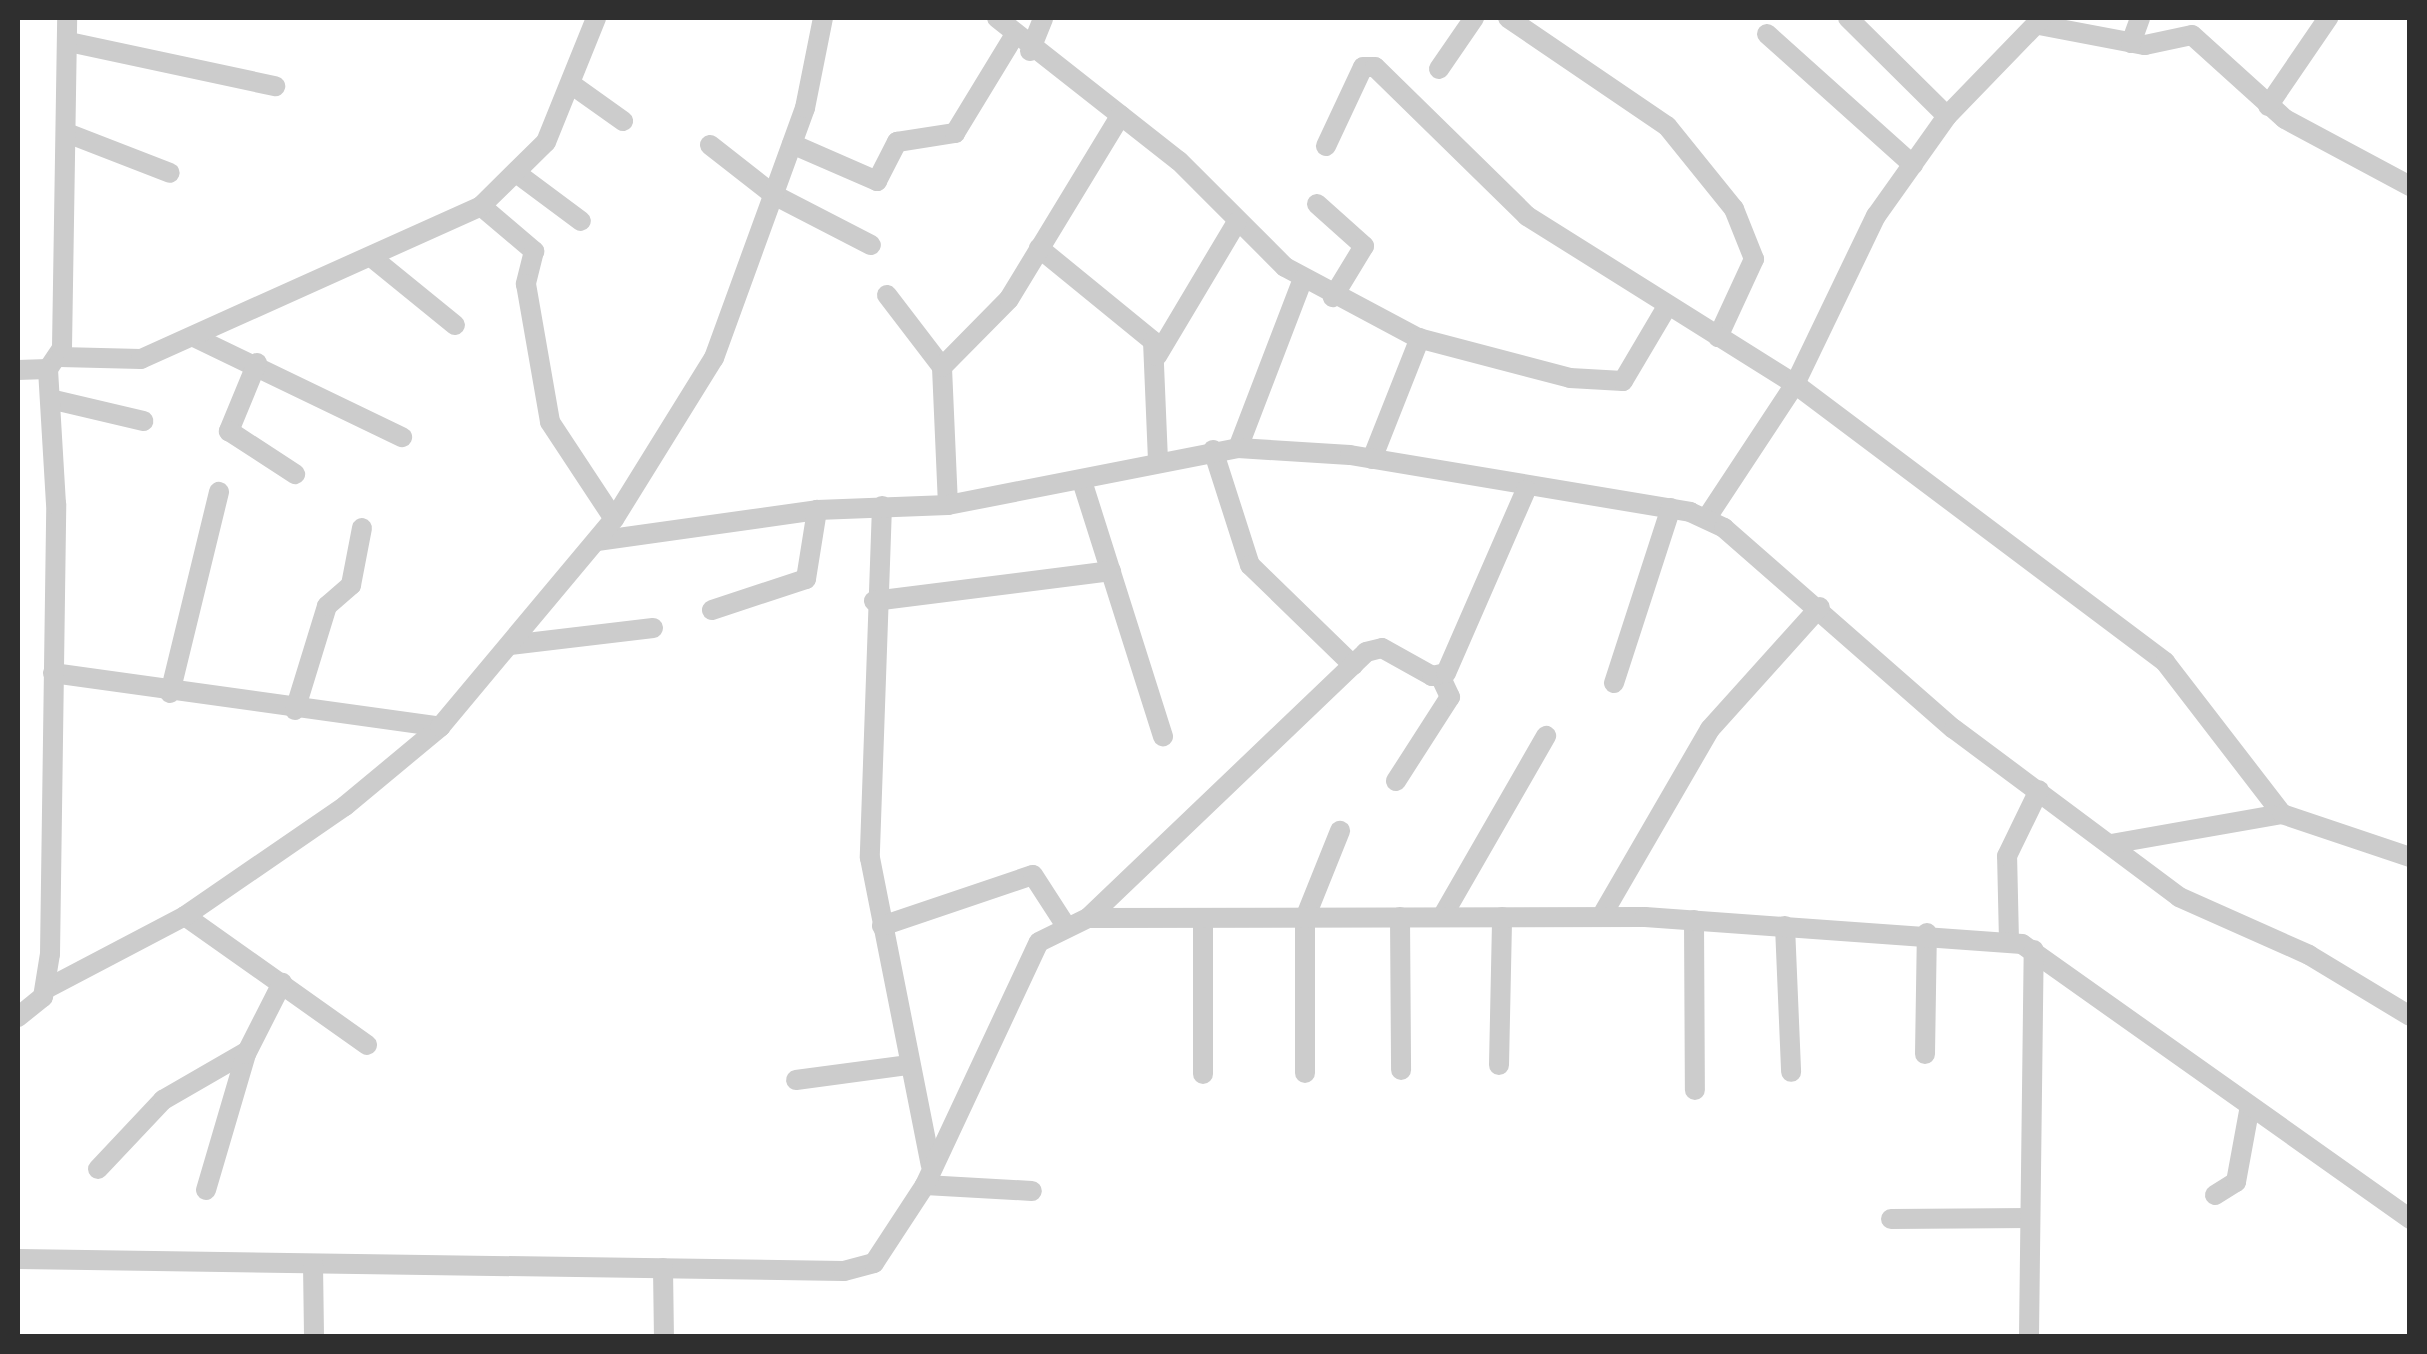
<!DOCTYPE html>
<html>
<head>
<meta charset="utf-8">
<style>
  body { margin:0 }
  #map { position:relative; width:2427px; height:1354px; overflow:hidden; background:#fff; font-family:Jost,sans-serif }
  div>[style] { position:absolute }
  [style*='--x'] { left:calc(var(--x)*1px); top:calc(var(--y)*1px); width:calc(var(--w)*1px); rotate:calc(var(--a)*1deg) }
  .street>* { height:20px; margin:-10px; padding:0 10px; transform-origin:10px; border-radius:10px; background:#ccc }
  span { translate:-50% -50%; white-space:nowrap; text-align:center; line-height:1.15; -webkit-text-stroke:10px #fff; paint-order:stroke }
  .frame { position:absolute; inset:0; border:20px solid #2f2f2f; pointer-events:none }
</style>
</head>
<body>
<div id="map">
  <div class="street">
    <i style="--x:997;--y:18;--w:231;--a:38.2"></i>
    <i style="--x:1179;--y:161;--w:150;--a:45"></i>
    <i style="--x:1285;--y:267;--w:151;--a:28.1"></i>
    <i style="--x:1418;--y:338;--w:157;--a:14.7"></i>
    <i style="--x:1570;--y:378;--w:53;--a:3.2"></i>
    <i style="--x:1623;--y:381;--w:82;--a:-59.4"></i>
    <i style="--x:1508;--y:18;--w:192;--a:34.2"></i>
    <i style="--x:1667;--y:126;--w:107;--a:51.1"></i>
    <i style="--x:1734;--y:209;--w:54;--a:68.2"></i>
    <i style="--x:1754;--y:259;--w:86;--a:114.8"></i>
    <i style="--x:1848;--y:18;--w:139;--a:44.7"></i>
    <i style="--x:2039;--y:25;--w:108;--a:10.7"></i>
    <i style="--x:2145;--y:45;--w:48;--a:-12"></i>
    <i style="--x:2192;--y:35;--w:125;--a:42.1"></i>
    <i style="--x:2285;--y:119;--w:142;--a:28.2"></i>
    <i style="--x:1767;--y:34;--w:196;--a:41.9"></i>
    <i style="--x:69;--y:42;--w:211;--a:12.1"></i>
    <i style="--x:2131;--y:43;--w:27;--a:-70"></i>
    <i style="--x:1030;--y:51;--w:35;--a:-68"></i>
    <i style="--x:1439;--y:69;--w:62;--a:-55.5"></i>
    <i style="--x:571;--y:84;--w:64;--a:35.4"></i>
    <i style="--x:2268;--y:106;--w:107;--a:-55.7"></i>
    <i style="--x:67;--y:133;--w:110;--a:21.2"></i>
    <i style="--x:792;--y:144;--w:93;--a:23.5"></i>
    <i style="--x:877;--y:181;--w:44;--a:-62.9"></i>
    <i style="--x:897;--y:142;--w:59;--a:-8.8"></i>
    <i style="--x:955;--y:133;--w:114;--a:-58.7"></i>
    <i style="--x:710;--y:145;--w:81;--a:38"></i>
    <i style="--x:774;--y:195;--w:109;--a:27.3"></i>
    <i style="--x:1326;--y:146;--w:87;--a:-64.9"></i>
    <i style="--x:1363;--y:67;--w:12;--a:0"></i>
    <i style="--x:1375;--y:67;--w:213;--a:44.4"></i>
    <i style="--x:1527;--y:216;--w:316;--a:32.1"></i>
    <i style="--x:1795;--y:384;--w:463;--a:36.9"></i>
    <i style="--x:2165;--y:662;--w:192;--a:52.4"></i>
    <i style="--x:519;--y:175;--w:77;--a:36.6"></i>
    <i style="--x:1317;--y:204;--w:63;--a:41.8"></i>
    <i style="--x:1364;--y:246;--w:60;--a:121.3"></i>
    <i style="--x:481;--y:206;--w:70;--a:40.3"></i>
    <i style="--x:534;--y:251;--w:34;--a:104"></i>
    <i style="--x:526;--y:284;--w:140;--a:80.1"></i>
    <i style="--x:550;--y:422;--w:116;--a:56.6"></i>
    <i style="--x:1039;--y:248;--w:147;--a:39.2"></i>
    <i style="--x:1153;--y:341;--w:120;--a:87.6"></i>
    <i style="--x:375;--y:260;--w:103;--a:39.1"></i>
    <i style="--x:887;--y:295;--w:91;--a:52.6"></i>
    <i style="--x:194;--y:337;--w:231;--a:25.7"></i>
    <i style="--x:1157;--y:356;--w:156;--a:-59.2"></i>
    <i style="--x:60;--y:357;--w:81;--a:1.4"></i>
    <i style="--x:141;--y:359;--w:373;--a:-24.2"></i>
    <i style="--x:481;--y:206;--w:91;--a:-44.6"></i>
    <i style="--x:546;--y:142;--w:134;--a:-68"></i>
    <i style="--x:257;--y:363;--w:74;--a:112.4"></i>
    <i style="--x:229;--y:431;--w:79;--a:33.1"></i>
    <i style="--x:18;--y:370;--w:30;--a:-2"></i>
    <i style="--x:48;--y:369;--w:25;--a:-56"></i>
    <i style="--x:62;--y:348;--w:330;--a:-89.1"></i>
    <i style="--x:50;--y:399;--w:96;--a:13.3"></i>
    <i style="--x:1238;--y:448;--w:181;--a:-69"></i>
    <i style="--x:1213;--y:450;--w:121;--a:72.2"></i>
    <i style="--x:1250;--y:565;--w:144;--a:44.2"></i>
    <i style="--x:1372;--y:459;--w:130;--a:-68.4"></i>
    <i style="--x:1082;--y:481;--w:268;--a:72.4"></i>
    <i style="--x:948;--y:505;--w:138;--a:-92.5"></i>
    <i style="--x:942;--y:367;--w:95;--a:-45.4"></i>
    <i style="--x:1009;--y:299;--w:215;--a:-58.7"></i>
    <i style="--x:882;--y:506;--w:352;--a:92"></i>
    <i style="--x:870;--y:858;--w:313;--a:78.8"></i>
    <i style="--x:1708;--y:516;--w:158;--a:-56.6"></i>
    <i style="--x:1795;--y:384;--w:187;--a:-64.3"></i>
    <i style="--x:1876;--y:216;--w:123;--a:-54.6"></i>
    <i style="--x:1947;--y:116;--w:136;--a:-45.9"></i>
    <i style="--x:597;--y:541;--w:222;--a:-8"></i>
    <i style="--x:817;--y:510;--w:131;--a:-2.2"></i>
    <i style="--x:948;--y:505;--w:296;--a:-11.1"></i>
    <i style="--x:1238;--y:448;--w:112;--a:3.6"></i>
    <i style="--x:1350;--y:455;--w:345;--a:9.5"></i>
    <i style="--x:1690;--y:512;--w:38;--a:25"></i>
    <i style="--x:1724;--y:528;--w:305;--a:41.2"></i>
    <i style="--x:1954;--y:729;--w:281;--a:36.7"></i>
    <i style="--x:2179;--y:897;--w:142;--a:24"></i>
    <i style="--x:2309;--y:955;--w:118;--a:31.1"></i>
    <i style="--x:874;--y:601;--w:239;--a:-7.2"></i>
    <i style="--x:712;--y:610;--w:99;--a:-18.3"></i>
    <i style="--x:806;--y:579;--w:70;--a:-80.9"></i>
    <i style="--x:510;--y:645;--w:144;--a:-6.8"></i>
    <i style="--x:53;--y:673;--w:391;--a:7.9"></i>
    <i style="--x:1614;--y:683;--w:184;--a:-72"></i>
    <i style="--x:170;--y:693;--w:207;--a:-76.3"></i>
    <i style="--x:295;--y:710;--w:109;--a:-72.9"></i>
    <i style="--x:327;--y:606;--w:32;--a:-41"></i>
    <i style="--x:351;--y:585;--w:58;--a:-79.1"></i>
    <i style="--x:1396;--y:781;--w:100;--a:-57.3"></i>
    <i style="--x:1450;--y:697;--w:23;--a:-115"></i>
    <i style="--x:2111;--y:844;--w:174;--a:-10"></i>
    <i style="--x:2282;--y:814;--w:135;--a:18.6"></i>
    <i style="--x:185;--y:916;--w:223;--a:35.3"></i>
    <i style="--x:1400;--y:917;--w:153;--a:89.6"></i>
    <i style="--x:1442;--y:917;--w:209;--a:-60.1"></i>
    <i style="--x:1601;--y:917;--w:217;--a:-59.9"></i>
    <i style="--x:1710;--y:729;--w:164;--a:-48"></i>
    <i style="--x:1088;--y:918;--w:385;--a:-43.7"></i>
    <i style="--x:1366;--y:652;--w:16;--a:-14"></i>
    <i style="--x:1382;--y:648;--w:57;--a:29.2"></i>
    <i style="--x:1432;--y:676;--w:14;--a:-12"></i>
    <i style="--x:1446;--y:673;--w:200;--a:-66.4"></i>
    <i style="--x:1203;--y:918;--w:156;--a:90"></i>
    <i style="--x:1694;--y:920;--w:170;--a:89.7"></i>
    <i style="--x:882;--y:926;--w:159;--a:-18.7"></i>
    <i style="--x:1033;--y:875;--w:57;--a:57.1"></i>
    <i style="--x:1785;--y:926;--w:146;--a:87.6"></i>
    <i style="--x:2009;--y:941;--w:85;--a:-91.3"></i>
    <i style="--x:2007;--y:856;--w:73;--a:-64.1"></i>
    <i style="--x:46;--y:989;--w:157;--a:-27.7"></i>
    <i style="--x:185;--y:916;--w:194;--a:-34.5"></i>
    <i style="--x:345;--y:806;--w:124;--a:-39.7"></i>
    <i style="--x:440;--y:727;--w:271;--a:-50.1"></i>
    <i style="--x:614;--y:519;--w:190;--a:-58.2"></i>
    <i style="--x:714;--y:358;--w:266;--a:-70"></i>
    <i style="--x:805;--y:108;--w:92;--a:-78.7"></i>
    <i style="--x:18;--y:1017;--w:32;--a:-39"></i>
    <i style="--x:43;--y:997;--w:44;--a:-80.8"></i>
    <i style="--x:50;--y:954;--w:450;--a:-89.2"></i>
    <i style="--x:56;--y:504;--w:135;--a:-93.4"></i>
    <i style="--x:1925;--y:1054;--w:121;--a:-89.1"></i>
    <i style="--x:1499;--y:1065;--w:148;--a:-88.8"></i>
    <i style="--x:1305;--y:1073;--w:155;--a:-90"></i>
    <i style="--x:1305;--y:918;--w:94;--a:-68.1"></i>
    <i style="--x:796;--y:1080;--w:114;--a:-7.6"></i>
    <i style="--x:98;--y:1169;--w:95;--a:-46.7"></i>
    <i style="--x:163;--y:1100;--w:96;--a:-30"></i>
    <i style="--x:925;--y:1185;--w:107;--a:3.2"></i>
    <i style="--x:206;--y:1190;--w:142;--a:-73.6"></i>
    <i style="--x:246;--y:1054;--w:80;--a:-63.1"></i>
    <i style="--x:2215;--y:1195;--w:25;--a:-32"></i>
    <i style="--x:2236;--y:1182;--w:77;--a:-79.6"></i>
    <i style="--x:1891;--y:1219;--w:139;--a:-0.4"></i>
    <i style="--x:18;--y:1259;--w:826;--a:0.83"></i>
    <i style="--x:844;--y:1271;--w:31;--a:-15"></i>
    <i style="--x:874;--y:1263;--w:93;--a:-56.8"></i>
    <i style="--x:925;--y:1185;--w:268;--a:-64.9"></i>
    <i style="--x:1039;--y:942;--w:55;--a:-26.1"></i>
    <i style="--x:1088;--y:918;--w:557;--a:-0.1"></i>
    <i style="--x:1645;--y:917;--w:378;--a:4.1"></i>
    <i style="--x:2022;--y:944;--w:476;--a:35.3"></i>
    <i style="--x:313;--y:1264;--w:72;--a:89.2"></i>
    <i style="--x:663;--y:1268;--w:68;--a:89.2"></i>
    <i style="--x:2029;--y:1336;--w:386;--a:-89.3"></i>
  </div>
  <div class="frame"></div>
</div>
</body>
</html>
